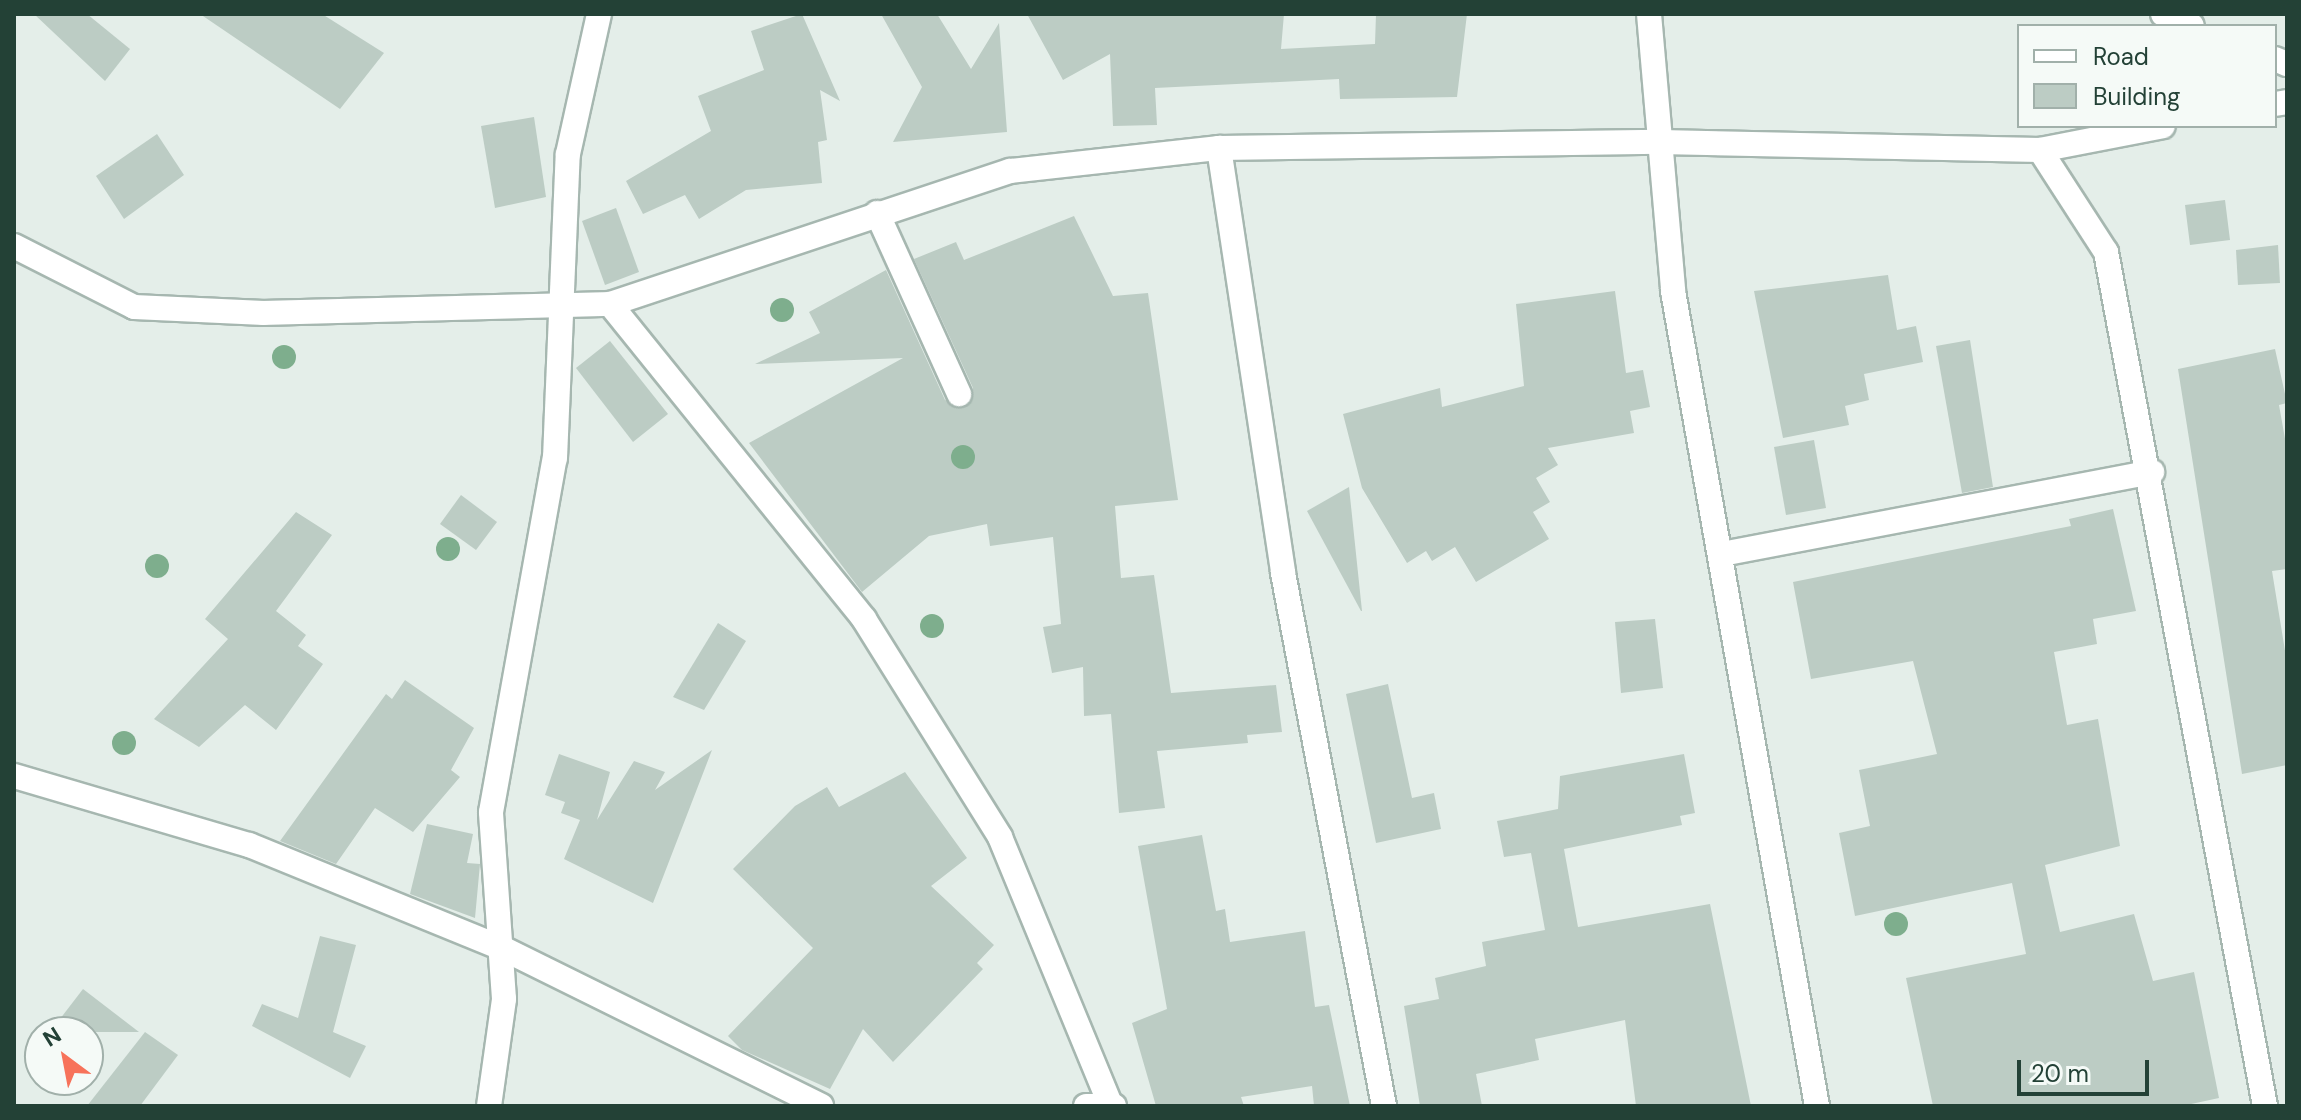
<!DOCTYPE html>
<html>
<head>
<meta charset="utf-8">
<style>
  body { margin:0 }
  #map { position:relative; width:2301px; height:1120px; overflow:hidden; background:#e4eee9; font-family:"DM Sans",sans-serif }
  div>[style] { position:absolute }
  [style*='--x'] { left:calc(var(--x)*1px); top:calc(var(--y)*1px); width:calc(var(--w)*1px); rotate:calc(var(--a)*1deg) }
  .building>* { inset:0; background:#bcccc4 }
  .roads { filter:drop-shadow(2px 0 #a6b7b0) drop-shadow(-2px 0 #a6b7b0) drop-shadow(0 2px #a6b7b0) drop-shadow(0 -2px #a6b7b0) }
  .minor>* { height:24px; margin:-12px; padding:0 12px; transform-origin:12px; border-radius:12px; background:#fff }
  .trees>* { width:24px; height:24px; margin:-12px; border-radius:50%; background:#7eae8d }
  span { translate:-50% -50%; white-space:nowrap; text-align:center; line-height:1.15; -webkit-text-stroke:6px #f5faf7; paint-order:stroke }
  .frame { position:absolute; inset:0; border:16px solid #234136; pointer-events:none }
  .legend { position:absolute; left:2017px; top:24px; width:260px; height:104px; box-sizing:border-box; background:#f5faf7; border:2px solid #a1b0aa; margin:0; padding:10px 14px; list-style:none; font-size:24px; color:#234136 }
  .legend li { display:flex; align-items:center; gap:16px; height:40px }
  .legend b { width:40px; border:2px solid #a1b0aa }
  .north { position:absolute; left:24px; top:1016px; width:80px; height:80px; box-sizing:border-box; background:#f5faf7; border:2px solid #a1b0aa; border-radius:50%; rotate:328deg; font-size:22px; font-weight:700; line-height:32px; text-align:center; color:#234136 }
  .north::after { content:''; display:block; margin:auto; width:28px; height:36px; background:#f7725a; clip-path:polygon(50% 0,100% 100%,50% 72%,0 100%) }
  .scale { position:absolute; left:2017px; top:1060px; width:132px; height:36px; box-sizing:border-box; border:4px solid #234136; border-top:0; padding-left:10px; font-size:24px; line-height:28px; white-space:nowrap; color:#234136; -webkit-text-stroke:6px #f5faf7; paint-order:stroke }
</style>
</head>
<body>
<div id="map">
  <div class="building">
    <i style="clip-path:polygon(34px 14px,87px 14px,130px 49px,105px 81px)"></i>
    <i style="clip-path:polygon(200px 14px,322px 14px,384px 53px,340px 109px)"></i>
    <i style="clip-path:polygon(802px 14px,840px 101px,820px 90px,827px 140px,818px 142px,822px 183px,746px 190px,699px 219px,685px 195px,643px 214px,626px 181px,711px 131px,698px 96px,764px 70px,751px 31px)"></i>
    <i style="clip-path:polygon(881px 14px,937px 14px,971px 69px,999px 23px,1007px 132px,893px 142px,922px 87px)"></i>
    <i style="clip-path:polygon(1027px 14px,1284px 14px,1281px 49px,1375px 44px,1376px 14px,1467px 14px,1457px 97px,1340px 99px,1339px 79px,1155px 88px,1157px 125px,1113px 126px,1110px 54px,1063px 80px)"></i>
    <i style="clip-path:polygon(534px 117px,546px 197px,495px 208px,481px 126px)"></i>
    <i style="clip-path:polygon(157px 134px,184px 175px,124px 219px,96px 176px)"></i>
    <i style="clip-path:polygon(2225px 200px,2230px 240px,2190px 245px,2185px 205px)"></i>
    <i style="clip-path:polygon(616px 208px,639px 272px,605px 285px,582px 221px)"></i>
    <i style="clip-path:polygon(1074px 216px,1113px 296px,1148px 293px,1178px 500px,1115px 506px,1121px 578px,1154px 575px,1171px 693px,1276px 685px,1282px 732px,1247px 735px,1248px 743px,1157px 751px,1165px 808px,1119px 813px,1111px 714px,1084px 716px,1083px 667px,1052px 673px,1043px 627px,1061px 624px,1053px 537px,990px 546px,987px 524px,929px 536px,862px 592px,749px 443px,903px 358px,755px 364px,820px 333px,809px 312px,886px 270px,945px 400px,966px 407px,973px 388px,914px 259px,956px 242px,964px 260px)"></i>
    <i style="clip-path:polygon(2278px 245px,2280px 283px,2238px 285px,2236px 250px)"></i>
    <i style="clip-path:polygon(1888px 275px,1897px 330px,1916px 326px,1923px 362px,1864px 374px,1869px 400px,1845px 406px,1849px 425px,1783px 438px,1754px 291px)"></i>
    <i style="clip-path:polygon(1615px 291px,1626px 373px,1643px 370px,1650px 407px,1630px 411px,1634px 433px,1548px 448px,1558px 465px,1536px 478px,1550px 502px,1533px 512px,1549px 539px,1476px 582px,1455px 547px,1432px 561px,1426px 551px,1407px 563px,1362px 488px,1343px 414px,1440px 388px,1442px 407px,1524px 386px,1516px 304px)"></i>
    <i style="clip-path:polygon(1970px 340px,1993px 487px,1962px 493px,1936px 346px)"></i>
    <i style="clip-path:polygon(610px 341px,668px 414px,633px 442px,576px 368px)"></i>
    <i style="clip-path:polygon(2275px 349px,2287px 403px,2279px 405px,2287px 450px,2287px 569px,2272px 571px,2287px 663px,2287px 765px,2242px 774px,2178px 369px)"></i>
    <i style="clip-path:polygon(1814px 440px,1826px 508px,1786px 515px,1774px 447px)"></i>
    <i style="clip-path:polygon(1349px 487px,1362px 611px,1361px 611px,1307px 511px)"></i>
    <i style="clip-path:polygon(461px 495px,497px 522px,476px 550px,440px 524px)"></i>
    <i style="clip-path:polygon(2113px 509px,2136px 611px,2093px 619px,2097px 644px,2054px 652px,2067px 725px,2098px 719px,2120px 846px,2045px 865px,2060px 932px,2134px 914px,2153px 981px,2194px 972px,2219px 1098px,2182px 1106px,1933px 1106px,1906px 978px,2026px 954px,2012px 883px,1855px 916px,1839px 833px,1870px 826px,1859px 770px,1937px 754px,1913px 661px,1811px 679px,1793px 582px,2071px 526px,2069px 519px)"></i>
    <i style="clip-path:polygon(296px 512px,332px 535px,276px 611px,306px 635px,298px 646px,323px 664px,276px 730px,245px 705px,199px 747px,154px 719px,228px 639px,205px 619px)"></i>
    <i style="clip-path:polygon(1655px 619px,1663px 688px,1621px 693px,1615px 622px)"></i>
    <i style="clip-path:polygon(718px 623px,746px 641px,704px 710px,673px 697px)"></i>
    <i style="clip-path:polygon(405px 680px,474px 728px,451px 770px,460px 777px,413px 832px,375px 808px,336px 864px,280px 841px,386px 694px,392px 699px)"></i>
    <i style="clip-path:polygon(1388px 684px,1412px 798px,1434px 793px,1441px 829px,1376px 843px,1346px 694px)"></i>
    <i style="clip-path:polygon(712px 750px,653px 903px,564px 859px,580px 820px,561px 813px,565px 802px,545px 795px,559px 754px,610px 772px,597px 820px,634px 761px,665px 772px,655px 790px)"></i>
    <i style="clip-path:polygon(1684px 754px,1695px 813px,1680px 816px,1682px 825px,1564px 849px,1578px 927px,1710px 904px,1751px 1106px,1636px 1106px,1625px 1020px,1535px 1039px,1539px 1060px,1476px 1074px,1482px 1106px,1420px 1106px,1404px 1006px,1439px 999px,1435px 978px,1486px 966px,1482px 942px,1545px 930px,1531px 853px,1504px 857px,1497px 821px,1558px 809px,1560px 776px)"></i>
    <i style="clip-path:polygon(905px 772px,967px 858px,931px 886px,994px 945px,977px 963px,983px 969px,893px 1062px,863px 1029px,830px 1089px,742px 1050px,728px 1036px,813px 948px,733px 869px,795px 806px,827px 787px,839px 807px)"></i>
    <i style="clip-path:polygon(427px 824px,473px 834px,467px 863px,480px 864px,475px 918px,410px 894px)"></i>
    <i style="clip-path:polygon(1202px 835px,1216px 911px,1225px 909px,1230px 942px,1305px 931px,1315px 1007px,1329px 1005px,1350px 1106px,1314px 1106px,1312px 1086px,1241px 1097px,1244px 1106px,1156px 1106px,1132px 1023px,1167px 1009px,1138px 846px)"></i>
    <i style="clip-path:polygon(320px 936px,356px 945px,333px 1032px,366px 1046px,350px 1078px,252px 1026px,262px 1004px,298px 1018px)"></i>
    <i style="clip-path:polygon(83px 989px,139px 1032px,50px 1032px)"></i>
    <i style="clip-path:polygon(145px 1032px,178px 1055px,140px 1106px,87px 1106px)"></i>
  </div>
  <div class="roads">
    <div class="minor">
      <i style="--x:1649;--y:14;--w:278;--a:85"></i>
      <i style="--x:1673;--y:291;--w:828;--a:79.98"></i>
      <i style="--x:2163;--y:14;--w:31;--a:22"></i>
      <i style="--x:2275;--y:59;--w:13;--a:23"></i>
      <i style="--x:2275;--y:104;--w:12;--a:-9"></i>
      <i style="--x:1219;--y:148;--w:430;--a:81.4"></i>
      <i style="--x:1283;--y:573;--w:542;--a:79.27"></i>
      <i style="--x:2040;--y:150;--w:121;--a:57.1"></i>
      <i style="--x:2106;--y:252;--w:869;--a:79.45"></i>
      <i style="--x:877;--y:213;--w:199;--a:65.6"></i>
      <i style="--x:14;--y:246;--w:135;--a:26.9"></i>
      <i style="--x:134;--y:307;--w:130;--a:2.6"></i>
      <i style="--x:264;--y:313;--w:346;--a:-1.5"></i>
      <i style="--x:610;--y:304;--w:422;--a:-18.4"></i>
      <i style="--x:1010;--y:171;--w:210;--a:-6.3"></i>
      <i style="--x:1219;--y:148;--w:441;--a:-0.8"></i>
      <i style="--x:1660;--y:142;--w:380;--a:1.2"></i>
      <i style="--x:2040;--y:150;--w:125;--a:-11"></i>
      <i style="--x:610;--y:304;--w:405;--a:51.1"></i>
      <i style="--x:864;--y:619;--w:257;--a:58"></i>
      <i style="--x:1000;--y:837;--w:286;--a:67.6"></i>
      <i style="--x:1722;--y:554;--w:438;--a:-10.8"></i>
      <i style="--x:14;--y:776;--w:245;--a:16.4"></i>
      <i style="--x:249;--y:845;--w:273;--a:22.2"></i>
      <i style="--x:502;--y:948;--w:356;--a:26.3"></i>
      <i style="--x:489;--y:1106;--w:108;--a:-82"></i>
      <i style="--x:504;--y:999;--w:187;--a:-94"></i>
      <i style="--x:491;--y:812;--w:360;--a:-79.8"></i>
      <i style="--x:555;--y:458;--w:304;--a:-87.6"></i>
      <i style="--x:568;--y:154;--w:143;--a:-77.5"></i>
      <i style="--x:1086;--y:1106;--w:28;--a:0"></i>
    </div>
  </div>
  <div class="trees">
    <i style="left:782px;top:310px"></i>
    <i style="left:284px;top:357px"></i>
    <i style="left:963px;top:457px"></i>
    <i style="left:448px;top:549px"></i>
    <i style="left:157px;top:566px"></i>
    <i style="left:932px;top:626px"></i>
    <i style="left:124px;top:743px"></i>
    <i style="left:1896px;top:924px"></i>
  </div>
  <div class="frame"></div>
  <ul class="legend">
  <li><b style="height:10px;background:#fff"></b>Road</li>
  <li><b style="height:22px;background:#bcccc4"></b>Building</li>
  </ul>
  <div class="north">N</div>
  <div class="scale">20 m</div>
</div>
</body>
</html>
